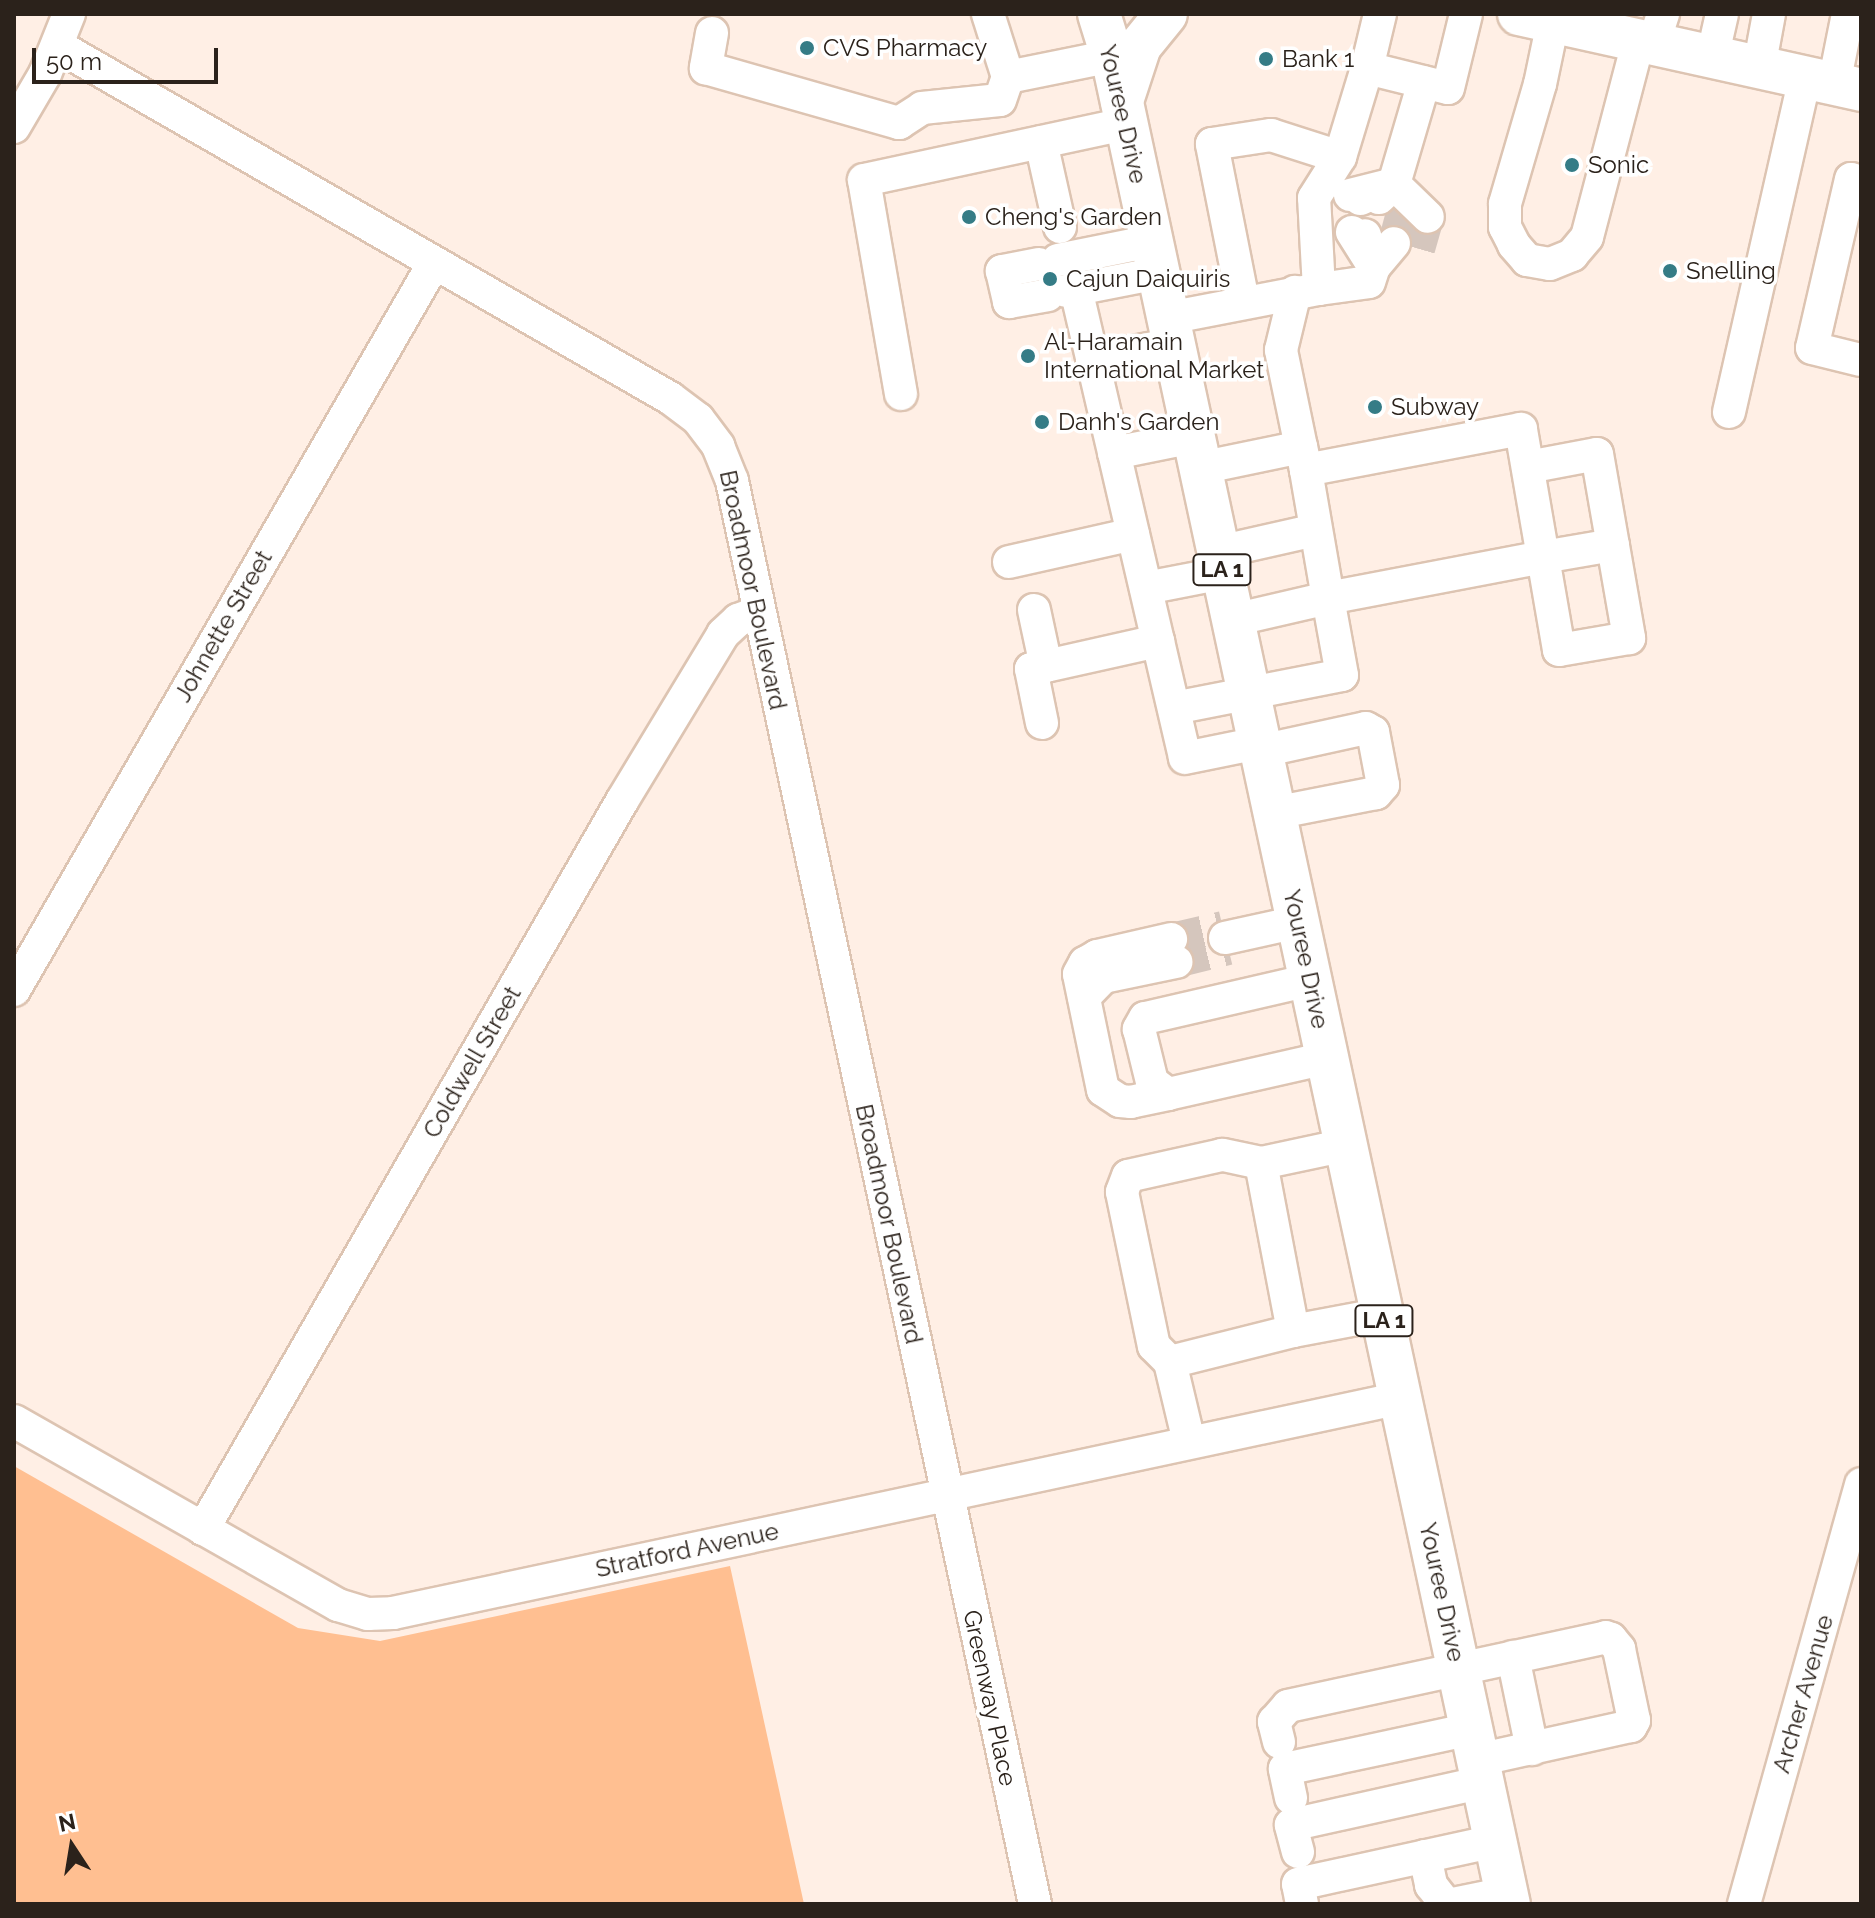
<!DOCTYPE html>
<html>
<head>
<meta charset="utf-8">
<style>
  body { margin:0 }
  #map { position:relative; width:1875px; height:1918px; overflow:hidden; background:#ffefe5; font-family:Raleway,sans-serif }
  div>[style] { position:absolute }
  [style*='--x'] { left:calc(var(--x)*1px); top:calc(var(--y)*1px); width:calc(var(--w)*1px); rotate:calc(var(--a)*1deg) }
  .green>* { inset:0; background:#ffbf91 }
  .minor-tunnel>* { height:32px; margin-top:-16px; transform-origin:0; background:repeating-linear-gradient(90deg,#d5c6bd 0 32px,transparent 0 48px) }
  .roads { filter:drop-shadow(2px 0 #ddc4b2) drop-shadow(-2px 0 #ddc4b2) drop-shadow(0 2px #ddc4b2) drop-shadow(0 -2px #ddc4b2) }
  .minor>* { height:32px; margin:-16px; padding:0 16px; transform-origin:16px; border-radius:16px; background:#fff }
  .major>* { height:42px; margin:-21px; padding:0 21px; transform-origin:21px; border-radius:21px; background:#fff }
  .dots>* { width:22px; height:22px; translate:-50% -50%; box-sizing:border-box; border:4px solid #fff; border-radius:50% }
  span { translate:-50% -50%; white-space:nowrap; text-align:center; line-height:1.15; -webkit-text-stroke:7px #fff; paint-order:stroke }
  .shield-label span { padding:2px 6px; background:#fff; border:2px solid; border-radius:6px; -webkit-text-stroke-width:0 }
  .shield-label { font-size:22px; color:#2b221b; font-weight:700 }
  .poi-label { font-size:24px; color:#2b221b }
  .left { translate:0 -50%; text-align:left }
  .street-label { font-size:24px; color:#2b221b }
  .frame { position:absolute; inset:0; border:16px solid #2b221b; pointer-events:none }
  .north { position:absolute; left:32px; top:1806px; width:80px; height:80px; -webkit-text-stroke:6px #fff; paint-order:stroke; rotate:348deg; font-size:22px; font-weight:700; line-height:32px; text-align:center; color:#2b221b }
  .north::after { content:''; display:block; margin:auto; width:28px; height:36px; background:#2b221b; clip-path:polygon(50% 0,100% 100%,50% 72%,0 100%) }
  .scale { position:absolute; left:32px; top:48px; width:186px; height:36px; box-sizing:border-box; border:4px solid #2b221b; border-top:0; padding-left:10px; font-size:24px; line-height:28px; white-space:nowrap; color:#2b221b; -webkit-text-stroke:6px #fff; paint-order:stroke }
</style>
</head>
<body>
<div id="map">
  <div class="green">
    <i style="clip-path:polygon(14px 1466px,298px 1628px,380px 1641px,730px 1566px,804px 1904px,14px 1904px)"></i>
  </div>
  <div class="minor-tunnel">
    <i style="--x:1394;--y:243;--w:34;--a:-75"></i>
    <i style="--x:1419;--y:249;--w:33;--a:-74"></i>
    <i style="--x:1171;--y:939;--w:53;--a:-13"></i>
    <i style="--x:1176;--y:962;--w:54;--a:-14"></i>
  </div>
  <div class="roads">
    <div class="minor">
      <i style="--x:988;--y:14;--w:66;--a:72.4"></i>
      <i style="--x:1380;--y:14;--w:56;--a:103.5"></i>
      <i style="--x:1367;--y:68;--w:83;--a:13.9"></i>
      <i style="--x:1448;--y:88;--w:76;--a:-76.3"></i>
      <i style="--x:1553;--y:22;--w:63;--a:101.8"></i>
      <i style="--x:1540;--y:84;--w:125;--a:106.3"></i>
      <i style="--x:1505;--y:204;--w:23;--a:90"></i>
      <i style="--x:1505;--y:227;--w:20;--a:63"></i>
      <i style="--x:1514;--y:245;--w:20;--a:49"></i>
      <i style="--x:1527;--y:260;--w:23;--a:10"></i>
      <i style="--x:1550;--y:264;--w:24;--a:-22"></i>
      <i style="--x:1572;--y:255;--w:23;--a:-50"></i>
      <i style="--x:1587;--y:237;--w:202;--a:-75.3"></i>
      <i style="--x:712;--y:33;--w:36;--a:100"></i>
      <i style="--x:706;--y:68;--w:201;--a:15.9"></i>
      <i style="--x:899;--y:123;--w:27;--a:-33"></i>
      <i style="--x:922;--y:108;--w:78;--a:-5.9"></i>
      <i style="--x:1000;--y:100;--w:24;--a:-71"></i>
      <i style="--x:1008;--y:77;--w:106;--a:-11.4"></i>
      <i style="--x:1653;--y:45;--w:33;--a:-72"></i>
      <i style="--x:58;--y:46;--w:706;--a:29.91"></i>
      <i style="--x:670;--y:398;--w:35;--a:37"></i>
      <i style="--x:698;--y:419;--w:34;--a:53"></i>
      <i style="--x:718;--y:446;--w:38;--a:68"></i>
      <i style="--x:732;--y:481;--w:1455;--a:77.98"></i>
      <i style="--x:1712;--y:58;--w:45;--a:-77.2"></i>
      <i style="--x:1759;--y:68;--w:55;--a:-79.5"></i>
      <i style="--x:1834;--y:84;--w:71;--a:-78.7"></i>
      <i style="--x:14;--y:127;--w:61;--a:-59.7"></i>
      <i style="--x:45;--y:74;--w:65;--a:-68.2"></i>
      <i style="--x:1041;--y:142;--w:87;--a:77.4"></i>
      <i style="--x:1861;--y:182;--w:10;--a:-163"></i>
      <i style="--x:1851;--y:179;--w:173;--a:103"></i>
      <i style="--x:1812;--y:348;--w:50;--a:13.8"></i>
      <i style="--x:1394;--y:184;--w:106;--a:-73.6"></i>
      <i style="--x:1350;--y:195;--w:45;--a:-14"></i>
      <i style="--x:1394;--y:184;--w:37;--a:156"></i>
      <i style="--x:1379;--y:198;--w:21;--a:-43"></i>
      <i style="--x:1394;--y:184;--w:47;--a:44.1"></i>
      <i style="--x:1352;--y:232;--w:41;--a:57.8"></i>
      <i style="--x:1374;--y:267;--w:33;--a:-106"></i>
      <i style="--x:1058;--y:260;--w:95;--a:-11.5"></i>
      <i style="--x:1039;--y:264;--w:38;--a:169"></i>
      <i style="--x:1002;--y:271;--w:32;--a:77"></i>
      <i style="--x:1009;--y:302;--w:39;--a:-10"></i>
      <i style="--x:1076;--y:289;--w:481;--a:76.9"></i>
      <i style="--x:1185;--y:758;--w:76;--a:-11.5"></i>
      <i style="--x:1319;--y:289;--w:50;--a:-8"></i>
      <i style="--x:1369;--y:282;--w:16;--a:-72"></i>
      <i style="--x:1374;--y:267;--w:31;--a:-50"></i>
      <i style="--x:1066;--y:291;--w:95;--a:-11"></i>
      <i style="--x:1243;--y:301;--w:160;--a:-101.2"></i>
      <i style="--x:1212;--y:144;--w:60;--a:-8.7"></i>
      <i style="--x:1271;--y:135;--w:72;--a:17.7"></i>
      <i style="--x:1168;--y:318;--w:154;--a:-10.9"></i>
      <i style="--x:1319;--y:289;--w:91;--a:-93.1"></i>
      <i style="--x:1314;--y:198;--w:49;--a:-57.6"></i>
      <i style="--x:1340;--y:157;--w:93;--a:-73.1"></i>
      <i style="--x:1092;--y:360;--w:84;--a:-11"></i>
      <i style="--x:901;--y:394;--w:217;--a:-99.8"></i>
      <i style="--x:864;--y:180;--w:268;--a:-12.1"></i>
      <i style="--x:1729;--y:412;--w:343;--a:-77.2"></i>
      <i style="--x:1114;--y:453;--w:82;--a:-11.3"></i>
      <i style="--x:1528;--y:467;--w:70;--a:-10.7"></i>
      <i style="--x:1597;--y:454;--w:187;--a:80.1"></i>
      <i style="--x:1629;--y:638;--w:71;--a:170.3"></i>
      <i style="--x:1559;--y:650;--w:94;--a:-99.8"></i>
      <i style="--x:1543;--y:557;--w:71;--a:-9.7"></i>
      <i style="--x:1200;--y:468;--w:103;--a:-11.7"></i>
      <i style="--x:1301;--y:447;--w:99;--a:-101.7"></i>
      <i style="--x:1281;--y:350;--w:60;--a:-76.4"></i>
      <i style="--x:1218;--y:552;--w:100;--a:-12.7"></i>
      <i style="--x:1009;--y:562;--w:127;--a:-12.7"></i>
      <i style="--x:1146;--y:588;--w:78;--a:-11"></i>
      <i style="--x:1034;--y:610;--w:57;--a:77.9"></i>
      <i style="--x:1046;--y:666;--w:115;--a:-12.6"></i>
      <i style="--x:1233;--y:620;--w:98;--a:-13"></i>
      <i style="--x:1328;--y:598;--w:130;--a:-99.8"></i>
      <i style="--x:1174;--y:708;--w:171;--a:-11.1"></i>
      <i style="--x:1342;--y:675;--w:78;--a:-100.3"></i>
      <i style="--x:1328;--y:598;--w:219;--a:-10.8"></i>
      <i style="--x:1543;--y:557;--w:130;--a:-99.8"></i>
      <i style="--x:1521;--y:429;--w:219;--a:169.2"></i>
      <i style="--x:1306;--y:470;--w:24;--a:-102"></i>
      <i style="--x:1042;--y:723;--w:55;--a:-101.5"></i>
      <i style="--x:1031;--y:669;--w:15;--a:-11"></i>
      <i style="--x:1261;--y:751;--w:107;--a:-12.4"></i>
      <i style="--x:1366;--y:728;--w:8;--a:30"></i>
      <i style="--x:1373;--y:732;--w:54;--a:79.3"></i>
      <i style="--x:1383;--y:785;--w:11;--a:131"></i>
      <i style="--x:1376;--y:793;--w:104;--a:168.9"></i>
      <i style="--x:1225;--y:938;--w:75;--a:-12.4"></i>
      <i style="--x:1310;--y:980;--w:169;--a:167"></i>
      <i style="--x:1145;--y:1018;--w:13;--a:119"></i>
      <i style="--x:1139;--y:1029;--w:55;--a:76.2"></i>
      <i style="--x:1152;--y:1082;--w:20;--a:37"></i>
      <i style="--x:1168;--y:1094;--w:163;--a:-12.8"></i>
      <i style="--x:14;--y:990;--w:840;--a:-59.98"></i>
      <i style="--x:1084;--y:997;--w:28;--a:-46"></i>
      <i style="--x:1103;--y:977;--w:75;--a:-11.6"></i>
      <i style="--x:1168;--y:1094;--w:38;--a:168"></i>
      <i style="--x:1131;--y:1102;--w:11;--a:-175"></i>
      <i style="--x:1120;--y:1101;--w:20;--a:-147"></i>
      <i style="--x:1103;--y:1090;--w:118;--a:-101.7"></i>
      <i style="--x:1079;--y:974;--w:13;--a:-61"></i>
      <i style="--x:1085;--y:963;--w:14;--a:-30"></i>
      <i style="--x:1097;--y:956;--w:76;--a:-12.9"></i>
      <i style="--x:1346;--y:1145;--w:87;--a:168"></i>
      <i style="--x:1261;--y:1163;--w:171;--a:79.2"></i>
      <i style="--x:1293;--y:1331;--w:92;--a:-10.7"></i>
      <i style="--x:1261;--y:1163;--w:40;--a:-168"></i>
      <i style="--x:1222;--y:1155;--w:96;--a:167.4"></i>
      <i style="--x:1128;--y:1176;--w:17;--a:111"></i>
      <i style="--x:1122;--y:1192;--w:157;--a:78.3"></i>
      <i style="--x:1154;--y:1346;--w:23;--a:45"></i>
      <i style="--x:1170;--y:1362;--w:127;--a:-14.1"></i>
      <i style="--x:1170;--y:1362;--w:82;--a:76.6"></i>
      <i style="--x:14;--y:1421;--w:373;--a:29.6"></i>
      <i style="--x:338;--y:1605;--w:31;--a:17"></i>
      <i style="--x:368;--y:1614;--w:25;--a:-2"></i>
      <i style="--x:393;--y:1613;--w:1031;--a:-12.04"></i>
      <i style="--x:203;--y:1529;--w:840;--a:-60.08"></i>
      <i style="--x:622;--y:801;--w:195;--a:-58.8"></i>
      <i style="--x:723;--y:634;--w:21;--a:-43"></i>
      <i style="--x:738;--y:620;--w:22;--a:-21"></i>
      <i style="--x:1513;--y:1657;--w:94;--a:78.3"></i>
      <i style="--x:1279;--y:1742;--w:21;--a:-104"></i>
      <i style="--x:1274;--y:1722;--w:21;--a:-49"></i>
      <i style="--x:1288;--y:1706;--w:325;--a:-12.2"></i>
      <i style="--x:1606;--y:1637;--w:5;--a:22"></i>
      <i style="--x:1611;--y:1639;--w:13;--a:51"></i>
      <i style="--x:1619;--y:1649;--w:73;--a:78.1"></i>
      <i style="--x:1634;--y:1720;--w:7;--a:117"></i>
      <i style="--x:1631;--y:1726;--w:157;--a:167.5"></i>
      <i style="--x:1291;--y:1798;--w:30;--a:-102"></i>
      <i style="--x:1285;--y:1769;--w:191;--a:-12.1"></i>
      <i style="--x:1298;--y:1852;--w:28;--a:-105"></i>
      <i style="--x:1291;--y:1825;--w:197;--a:-12.6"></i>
      <i style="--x:1425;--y:1856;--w:30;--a:78"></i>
      <i style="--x:1431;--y:1885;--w:24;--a:52"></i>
      <i style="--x:1302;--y:1904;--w:20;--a:-101"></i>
      <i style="--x:1298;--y:1884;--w:203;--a:-12.3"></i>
      <i style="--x:1453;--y:1904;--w:55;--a:-11.5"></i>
      <i style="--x:1744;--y:1904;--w:436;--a:-74.4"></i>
    </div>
    <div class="major">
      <i style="--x:1099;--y:14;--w:44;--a:72.8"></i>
      <i style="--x:1112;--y:56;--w:1890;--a:77.88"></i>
      <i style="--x:1519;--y:14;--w:350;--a:12.5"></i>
      <i style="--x:1122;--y:101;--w:58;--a:-71.9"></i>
      <i style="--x:1140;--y:46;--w:41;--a:-50.9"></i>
    </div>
  </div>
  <div class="dots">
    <i style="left:807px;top:48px;background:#357c86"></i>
    <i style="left:1266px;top:59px;background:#357c86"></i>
    <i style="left:1572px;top:165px;background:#357c86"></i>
    <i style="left:969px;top:217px;background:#357c86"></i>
    <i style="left:1670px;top:271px;background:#357c86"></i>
    <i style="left:1050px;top:279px;background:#357c86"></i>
    <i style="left:1028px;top:356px;background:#357c86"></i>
    <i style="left:1375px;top:407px;background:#357c86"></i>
    <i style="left:1042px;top:422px;background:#357c86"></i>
  </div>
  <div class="shield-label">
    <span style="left:1222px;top:570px">LA 1</span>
    <span style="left:1384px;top:1321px">LA 1</span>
  </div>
  <div class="poi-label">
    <span class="left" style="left:823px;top:48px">CVS Pharmacy</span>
    <span class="left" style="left:1282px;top:59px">Bank 1</span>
    <span class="left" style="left:1588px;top:165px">Sonic</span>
    <span class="left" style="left:985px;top:217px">Cheng's Garden</span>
    <span class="left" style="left:1686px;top:271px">Snelling</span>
    <span class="left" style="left:1066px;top:279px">Cajun Daiquiris</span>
    <span class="left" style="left:1044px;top:356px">Al-Haramain<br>International Market</span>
    <span class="left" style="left:1391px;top:407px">Subway</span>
    <span class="left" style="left:1058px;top:422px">Danh's Garden</span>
  </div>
  <div class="street-label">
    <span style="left:1123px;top:114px;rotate:77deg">Youree Drive</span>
    <span style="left:753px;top:590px;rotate:78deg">Broadmoor Boulevard</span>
    <span style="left:223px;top:626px;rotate:-60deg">Johnette Street</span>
    <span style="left:1306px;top:959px;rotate:78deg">Youree Drive</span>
    <span style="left:472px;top:1062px;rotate:-60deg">Coldwell Street</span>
    <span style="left:889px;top:1224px;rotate:78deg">Broadmoor Boulevard</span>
    <span style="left:687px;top:1550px;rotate:-12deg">Stratford Avenue</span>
    <span style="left:1442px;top:1592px;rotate:78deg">Youree Drive</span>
    <span style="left:1803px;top:1694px;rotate:-74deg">Archer Avenue</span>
    <span style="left:990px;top:1698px;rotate:78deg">Greenway Place</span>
  </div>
  <div class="frame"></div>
  <div class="north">N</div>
  <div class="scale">50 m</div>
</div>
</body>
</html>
